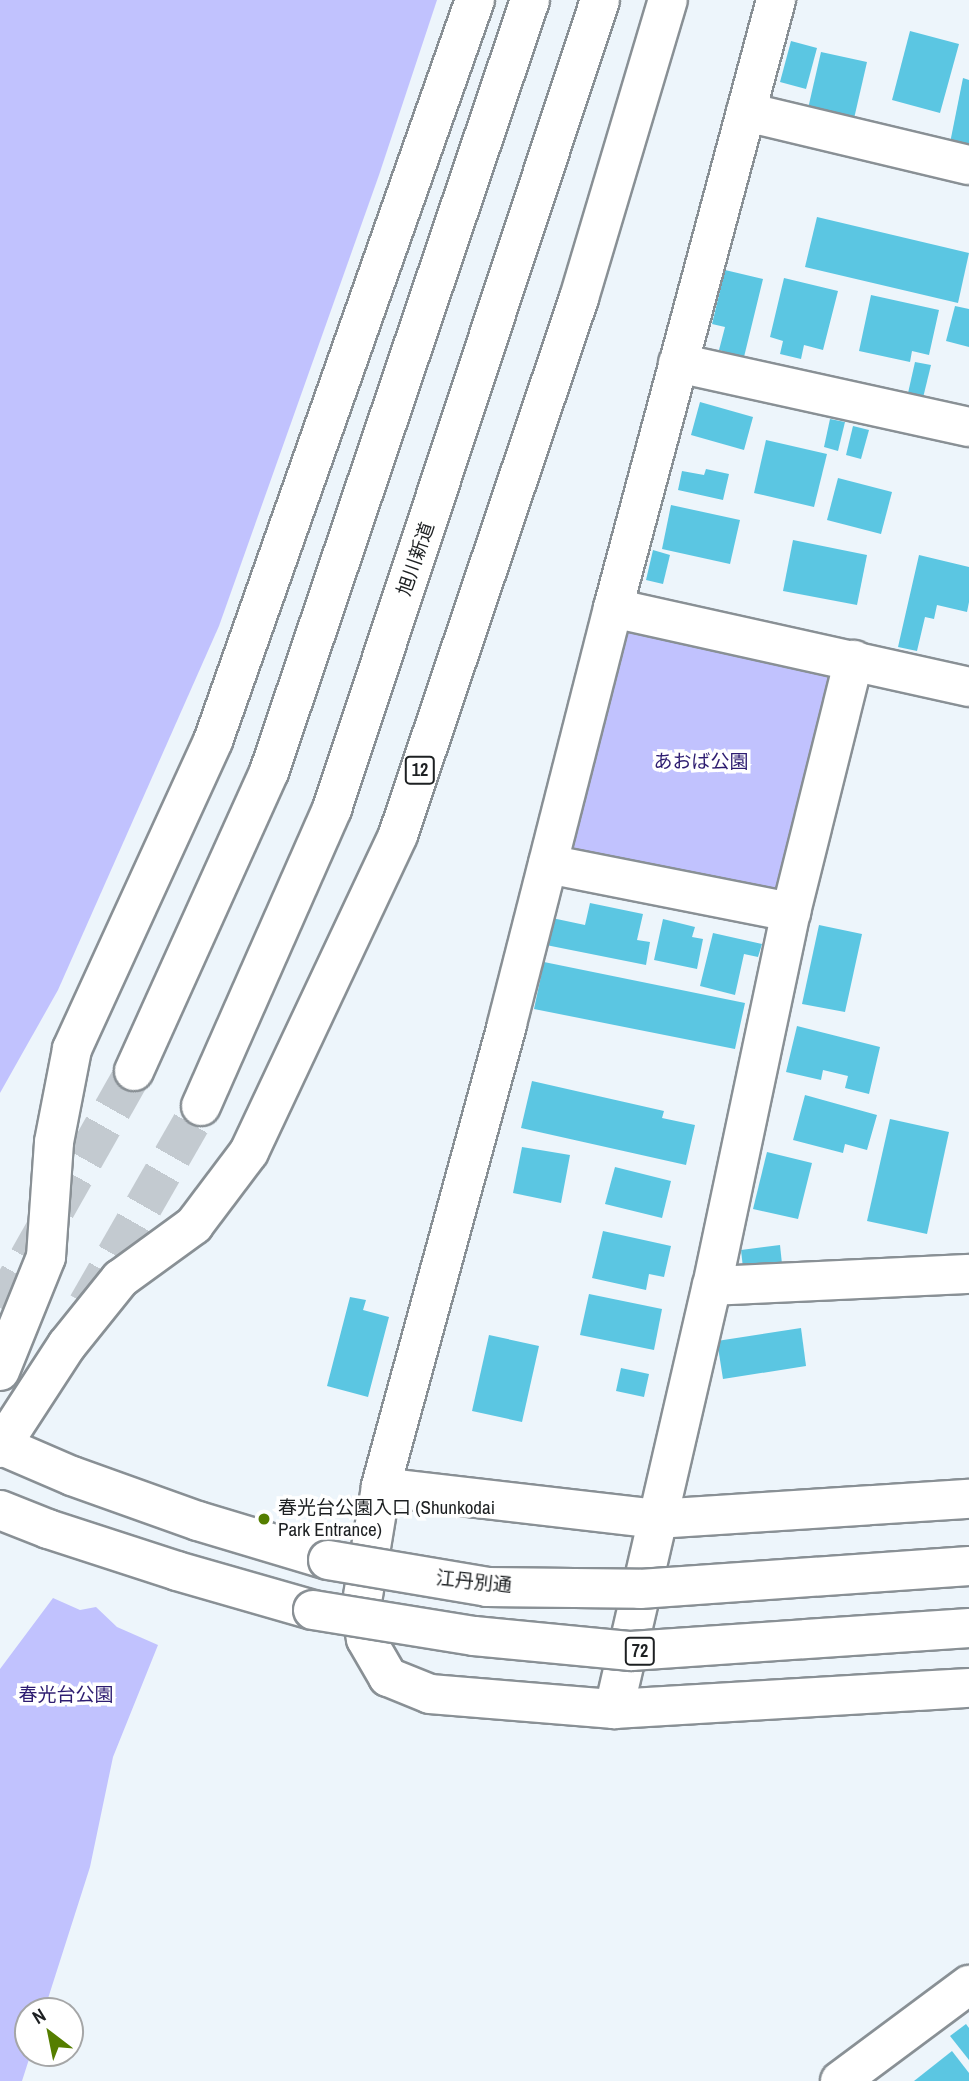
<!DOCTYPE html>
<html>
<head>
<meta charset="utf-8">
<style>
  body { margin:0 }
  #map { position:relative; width:969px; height:2081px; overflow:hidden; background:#edf5fb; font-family:"Archivo Narrow","Noto Sans JP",sans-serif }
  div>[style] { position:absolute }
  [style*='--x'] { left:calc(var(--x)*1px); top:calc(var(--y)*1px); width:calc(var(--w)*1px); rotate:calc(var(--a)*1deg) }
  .green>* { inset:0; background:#c1c2fe }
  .building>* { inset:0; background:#5bc6e2 }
  .highway-tunnel>* { height:38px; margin-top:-19px; transform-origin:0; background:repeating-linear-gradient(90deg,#c3cad0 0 38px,transparent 0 57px) }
  .roads { filter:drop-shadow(2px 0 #899095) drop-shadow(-2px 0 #899095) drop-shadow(0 2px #899095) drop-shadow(0 -2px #899095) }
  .minor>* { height:38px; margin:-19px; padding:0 19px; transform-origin:19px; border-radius:19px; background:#fff }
  .major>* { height:38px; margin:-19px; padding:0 19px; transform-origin:19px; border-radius:19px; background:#fff }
  .highway>* { height:38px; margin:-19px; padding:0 19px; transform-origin:19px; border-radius:19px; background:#fff }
  .bridges { filter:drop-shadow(2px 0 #899095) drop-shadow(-2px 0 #899095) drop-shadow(0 2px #899095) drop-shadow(0 -2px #899095) }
  .major-bridge>* { height:38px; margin:-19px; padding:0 19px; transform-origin:19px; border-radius:19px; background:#fff }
  .dots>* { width:19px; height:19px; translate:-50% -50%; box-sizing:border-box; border:4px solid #fff; border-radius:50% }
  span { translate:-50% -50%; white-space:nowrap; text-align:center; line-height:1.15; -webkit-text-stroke:7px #fff; paint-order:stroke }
  .shield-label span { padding:2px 5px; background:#fff; border:2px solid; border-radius:5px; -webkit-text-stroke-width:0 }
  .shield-label { font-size:18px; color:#1d2022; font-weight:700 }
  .street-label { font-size:19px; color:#1d2022 }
  .park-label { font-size:19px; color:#2d1c70 }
  .poi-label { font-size:19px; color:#1d2022 }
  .left { translate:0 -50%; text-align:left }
  .north { position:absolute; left:14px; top:1997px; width:70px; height:70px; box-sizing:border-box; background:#fff; border:2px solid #a5a6a7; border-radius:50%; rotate:328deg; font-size:19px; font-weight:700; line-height:28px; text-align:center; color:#1d2022 }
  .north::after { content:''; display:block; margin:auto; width:24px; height:32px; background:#557e00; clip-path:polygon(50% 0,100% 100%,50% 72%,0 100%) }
</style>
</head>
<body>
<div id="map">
  <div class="green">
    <i style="clip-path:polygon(0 0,437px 0,379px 175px,219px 626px,58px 990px,0 1093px)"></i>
    <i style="clip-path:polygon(613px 608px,854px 660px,791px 912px,548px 864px)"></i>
    <i style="clip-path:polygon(53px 1598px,80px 1610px,96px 1607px,117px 1627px,158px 1645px,113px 1757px,90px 1867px,44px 2011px,28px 2011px,28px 2053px,31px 2053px,22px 2081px,0 2081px,0 1669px)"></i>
  </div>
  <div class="building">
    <i style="clip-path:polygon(910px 31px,959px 44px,940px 113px,892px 100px)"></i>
    <i style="clip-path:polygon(791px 41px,817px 48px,806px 89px,780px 82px)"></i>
    <i style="clip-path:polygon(821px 52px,867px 62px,853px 123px,807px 113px)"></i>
    <i style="clip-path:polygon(963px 78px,969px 80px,969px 147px,950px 143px)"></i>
    <i style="clip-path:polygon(817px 217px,969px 253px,958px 303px,805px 267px)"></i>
    <i style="clip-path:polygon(725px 270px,763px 279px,744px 357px,719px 350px,725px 327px,712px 324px)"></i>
    <i style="clip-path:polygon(784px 278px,838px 291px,823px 350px,804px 345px,801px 359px,780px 354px,783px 341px,770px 337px)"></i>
    <i style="clip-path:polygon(871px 295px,939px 310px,929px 355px,912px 351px,910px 362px,859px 351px)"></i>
    <i style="clip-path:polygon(955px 306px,969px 309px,969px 347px,946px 341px)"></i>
    <i style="clip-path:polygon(915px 362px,931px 365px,921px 406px,906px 402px)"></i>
    <i style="clip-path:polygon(700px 402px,753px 417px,744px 450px,691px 435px)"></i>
    <i style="clip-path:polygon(830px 419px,845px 422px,838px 451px,824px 447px)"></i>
    <i style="clip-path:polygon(853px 426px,869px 430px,861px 459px,846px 455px)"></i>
    <i style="clip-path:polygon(766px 440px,827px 454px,814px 507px,754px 493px)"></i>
    <i style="clip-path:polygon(706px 469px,729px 474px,723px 500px,678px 490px,682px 471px,704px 475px)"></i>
    <i style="clip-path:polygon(838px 478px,892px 492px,881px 534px,827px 520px)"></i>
    <i style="clip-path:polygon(671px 505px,740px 520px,730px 564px,662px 549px)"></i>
    <i style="clip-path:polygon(793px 540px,867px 555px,857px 605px,783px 591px)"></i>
    <i style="clip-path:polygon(653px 550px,670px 555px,663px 584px,646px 580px)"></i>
    <i style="clip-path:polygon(919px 555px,969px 567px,969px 602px,967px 612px,937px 605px,934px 619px,925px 617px,917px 651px,898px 647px)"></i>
    <i style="clip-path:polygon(590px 903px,643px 914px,637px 940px,650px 942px,646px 965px,546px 945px,552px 918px,585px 925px)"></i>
    <i style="clip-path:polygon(663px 919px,695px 927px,692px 937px,703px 939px,697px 969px,654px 960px)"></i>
    <i style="clip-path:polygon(819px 925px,862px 934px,845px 1012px,802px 1004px)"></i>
    <i style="clip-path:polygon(713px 933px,762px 944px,758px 957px,744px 954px,735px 995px,700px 986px)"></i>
    <i style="clip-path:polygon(544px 962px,745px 1003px,735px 1049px,534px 1009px)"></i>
    <i style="clip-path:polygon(797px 1026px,880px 1047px,869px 1094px,845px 1088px,848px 1076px,823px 1070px,821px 1080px,786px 1072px)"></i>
    <i style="clip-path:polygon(532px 1081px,664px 1111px,662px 1118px,695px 1125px,686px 1165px,521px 1128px)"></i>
    <i style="clip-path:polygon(805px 1095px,877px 1115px,867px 1150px,845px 1144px,843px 1153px,793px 1140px)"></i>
    <i style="clip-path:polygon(890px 1119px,949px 1132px,927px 1234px,867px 1221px)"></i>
    <i style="clip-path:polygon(522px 1147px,570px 1155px,561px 1203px,513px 1193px)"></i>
    <i style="clip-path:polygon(767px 1152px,812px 1163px,798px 1219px,753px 1209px)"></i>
    <i style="clip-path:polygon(615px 1167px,671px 1181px,662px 1218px,605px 1204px)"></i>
    <i style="clip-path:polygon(603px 1231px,671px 1246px,664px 1277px,649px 1274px,646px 1290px,592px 1278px)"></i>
    <i style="clip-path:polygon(780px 1245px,782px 1264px,743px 1268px,741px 1250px)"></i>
    <i style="clip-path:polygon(589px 1294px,662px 1309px,654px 1350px,580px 1335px)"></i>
    <i style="clip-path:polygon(350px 1297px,366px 1300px,363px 1310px,389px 1317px,368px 1397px,327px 1386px)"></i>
    <i style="clip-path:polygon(801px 1328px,806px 1366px,723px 1379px,717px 1341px)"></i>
    <i style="clip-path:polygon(489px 1335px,539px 1346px,522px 1422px,472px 1411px)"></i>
    <i style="clip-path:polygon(621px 1368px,649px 1374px,644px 1397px,616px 1391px)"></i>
    <i style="clip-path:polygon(966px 2024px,969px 2028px,969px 2060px,950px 2036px)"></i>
    <i style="clip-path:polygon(952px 2051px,969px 2073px,969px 2081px,914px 2081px)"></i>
  </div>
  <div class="highway-tunnel">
    <i style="--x:87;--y:1305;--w:229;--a:-60.2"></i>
    <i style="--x:0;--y:1308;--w:272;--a:-60.5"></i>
  </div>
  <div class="roads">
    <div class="minor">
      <i style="--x:776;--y:0;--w:629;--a:105.01"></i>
      <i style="--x:613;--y:608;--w:430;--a:104.3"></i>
      <i style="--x:507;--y:1025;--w:479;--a:105.3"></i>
      <i style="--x:381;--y:1487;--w:123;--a:99.4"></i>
      <i style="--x:361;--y:1608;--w:31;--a:81"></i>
      <i style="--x:366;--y:1639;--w:44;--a:59.9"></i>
      <i style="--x:388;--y:1677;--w:45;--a:22"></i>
      <i style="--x:430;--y:1694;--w:185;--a:4.7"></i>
      <i style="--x:614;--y:1709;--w:356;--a:-3.4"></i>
      <i style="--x:746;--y:112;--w:229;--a:13.4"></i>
      <i style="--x:678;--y:363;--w:298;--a:12.4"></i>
      <i style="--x:613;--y:608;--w:365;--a:12.5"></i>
      <i style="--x:548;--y:864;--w:248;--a:11.2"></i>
      <i style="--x:712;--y:1286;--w:257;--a:-2.7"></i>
      <i style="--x:381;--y:1487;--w:277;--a:6.6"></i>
      <i style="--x:656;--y:1519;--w:314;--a:-3.7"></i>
      <i style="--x:614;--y:1709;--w:434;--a:-77"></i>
      <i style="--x:712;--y:1286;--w:382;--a:-78.1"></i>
      <i style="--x:791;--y:912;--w:260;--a:-76"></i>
      <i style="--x:840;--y:2081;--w:161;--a:-36.7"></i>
    </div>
    <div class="major">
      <i style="--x:0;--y:1445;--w:78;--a:23.3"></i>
      <i style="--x:72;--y:1476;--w:134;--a:19.7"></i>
      <i style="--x:198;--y:1521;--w:136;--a:16.7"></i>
      <i style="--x:0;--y:1510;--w:52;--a:21.6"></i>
      <i style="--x:48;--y:1529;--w:136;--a:18"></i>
      <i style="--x:177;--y:1571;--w:141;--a:16"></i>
    </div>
    <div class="highway">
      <i style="--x:134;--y:1071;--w:328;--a:-65.7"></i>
      <i style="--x:269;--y:772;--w:815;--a:-71.32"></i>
      <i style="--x:201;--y:1106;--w:325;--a:-66.2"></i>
      <i style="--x:332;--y:809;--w:852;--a:-71.67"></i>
      <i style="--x:0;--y:1371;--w:123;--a:-68"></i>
      <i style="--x:46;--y:1257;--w:115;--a:-86"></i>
      <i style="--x:54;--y:1142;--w:95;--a:-79"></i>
      <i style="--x:72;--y:1049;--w:339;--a:-65.4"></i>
      <i style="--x:213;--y:741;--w:786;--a:-70.53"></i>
      <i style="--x:0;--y:1448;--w:123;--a:-57"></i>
      <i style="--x:67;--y:1345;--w:85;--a:-51.2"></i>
      <i style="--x:120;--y:1279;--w:92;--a:-36.1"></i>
      <i style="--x:194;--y:1225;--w:91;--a:-53"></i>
      <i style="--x:249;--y:1152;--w:350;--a:-64.8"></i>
      <i style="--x:398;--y:835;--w:567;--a:-71.37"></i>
      <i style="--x:579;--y:298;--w:311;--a:-73.4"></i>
    </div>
  </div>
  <div class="bridges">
    <div class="major-bridge">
      <i style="--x:328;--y:1560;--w:161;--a:9.6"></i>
      <i style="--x:487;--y:1587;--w:153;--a:0.7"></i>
      <i style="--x:640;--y:1589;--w:330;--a:-4"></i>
      <i style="--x:313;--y:1610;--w:163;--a:9.2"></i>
      <i style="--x:474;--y:1636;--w:158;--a:5.5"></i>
      <i style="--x:631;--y:1651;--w:339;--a:-3.9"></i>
    </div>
  </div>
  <div class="dots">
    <i style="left:264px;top:1519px;background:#557e00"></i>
  </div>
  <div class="shield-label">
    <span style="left:420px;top:770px">12</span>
    <span style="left:640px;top:1651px">72</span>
  </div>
  <div class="street-label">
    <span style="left:416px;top:559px;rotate:-71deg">旭川新道</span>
    <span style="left:474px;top:1582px;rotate:6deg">江丹別通</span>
  </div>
  <div class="park-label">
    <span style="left:701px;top:762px">あおば公園</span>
    <span style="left:66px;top:1695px">春光台公園</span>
  </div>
  <div class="poi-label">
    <span class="left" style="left:278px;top:1519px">春光台公園入口 (Shunkodai<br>Park Entrance)</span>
  </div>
  <div class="north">N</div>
</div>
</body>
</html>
